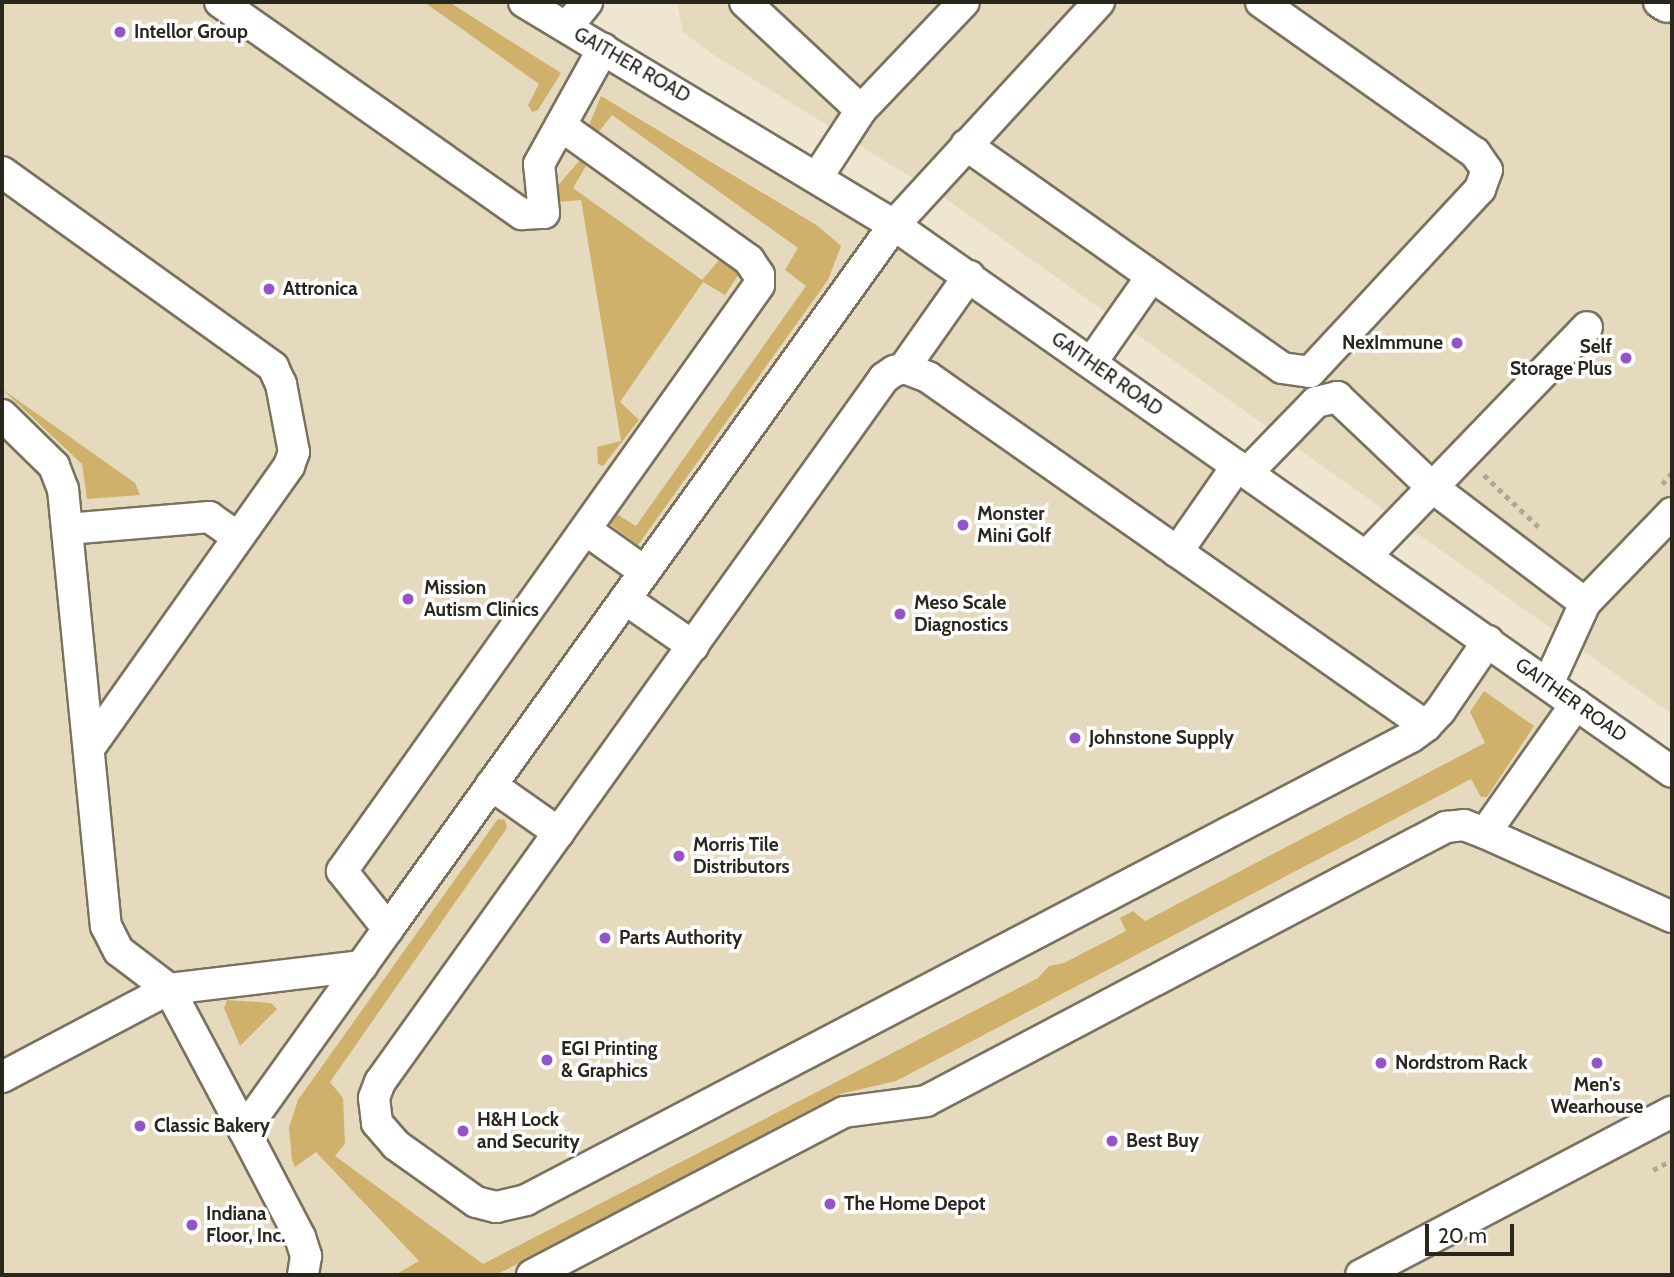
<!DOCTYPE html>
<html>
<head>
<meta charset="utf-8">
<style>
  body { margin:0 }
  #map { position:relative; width:1674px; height:1277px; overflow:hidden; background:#efe6d1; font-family:Cabin,sans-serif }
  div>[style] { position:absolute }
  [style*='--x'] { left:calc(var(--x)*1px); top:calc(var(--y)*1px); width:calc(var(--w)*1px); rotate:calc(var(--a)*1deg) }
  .built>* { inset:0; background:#e5d9be }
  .green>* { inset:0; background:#d0b16c }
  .path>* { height:4.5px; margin-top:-2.25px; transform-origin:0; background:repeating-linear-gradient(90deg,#afa897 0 5px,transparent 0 10px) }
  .roads { filter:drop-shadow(2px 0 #7a725f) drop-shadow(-2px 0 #7a725f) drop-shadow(0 2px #7a725f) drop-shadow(0 -2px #7a725f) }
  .minor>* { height:30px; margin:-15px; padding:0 15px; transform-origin:15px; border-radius:15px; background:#fff }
  .dots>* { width:19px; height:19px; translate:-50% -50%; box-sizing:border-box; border:4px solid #fff; border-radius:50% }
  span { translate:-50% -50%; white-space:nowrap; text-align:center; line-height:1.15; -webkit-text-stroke:7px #fff; paint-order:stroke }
  .poi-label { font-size:19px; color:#29261e; font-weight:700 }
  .left { translate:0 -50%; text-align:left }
  .right { translate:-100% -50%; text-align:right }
  .street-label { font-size:19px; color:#29261e }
  .frame { position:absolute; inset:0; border:4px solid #29261e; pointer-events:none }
  .scale { position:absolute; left:1425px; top:1224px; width:89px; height:32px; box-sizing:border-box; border:4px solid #29261e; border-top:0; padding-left:9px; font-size:21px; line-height:24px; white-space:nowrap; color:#29261e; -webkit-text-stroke:5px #fff; paint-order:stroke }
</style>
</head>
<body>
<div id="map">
  <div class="built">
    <i style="clip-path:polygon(2px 2px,512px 2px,789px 166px,1672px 777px,1672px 1275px,2px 1275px)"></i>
    <i style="clip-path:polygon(677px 2px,1672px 2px,1672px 714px,946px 199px,711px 53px,683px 32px)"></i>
  </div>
  <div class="green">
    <i style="clip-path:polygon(424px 2px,449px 2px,561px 73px,538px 110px,532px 112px,528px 105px,539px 84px)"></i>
    <i style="clip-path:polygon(601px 96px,818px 226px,841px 246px,828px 280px,638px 545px,607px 522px,615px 513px,636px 526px,806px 286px,785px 270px,798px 248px,612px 115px,597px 134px,587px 130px)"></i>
    <i style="clip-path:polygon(580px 160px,586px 166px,573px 188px,702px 280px,720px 259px,739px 274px,725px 295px,703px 282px,620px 402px,639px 420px,603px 466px,598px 464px,597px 447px,621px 441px,581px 200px,556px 202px,554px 190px)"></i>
    <i style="clip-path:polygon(2px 389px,135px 483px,140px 495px,87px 499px,82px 464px)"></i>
    <i style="clip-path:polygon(1484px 691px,1534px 726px,1487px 797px,1481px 797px,1471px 779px,896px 1081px,840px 1094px,496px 1275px,395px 1275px,419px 1261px,316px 1152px,295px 1167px,292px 1160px,289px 1127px,298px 1100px,498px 819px,505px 820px,507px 828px,330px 1082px,343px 1098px,345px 1144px,335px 1156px,483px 1264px,1038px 978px,1049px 966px,1064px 963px,1126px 931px,1120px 918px,1133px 911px,1145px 921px,1485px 743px,1470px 712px)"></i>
    <i style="clip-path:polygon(227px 1000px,271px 1003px,277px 1009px,240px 1046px,224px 1008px)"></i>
  </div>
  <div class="path">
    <i style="--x:1484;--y:475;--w:79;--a:43.5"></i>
    <i style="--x:1662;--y:484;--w:15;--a:-48"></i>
    <i style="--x:1653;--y:1170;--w:21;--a:-28"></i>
  </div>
  <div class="roads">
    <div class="minor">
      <i style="--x:220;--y:2;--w:369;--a:35.1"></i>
      <i style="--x:522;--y:214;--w:22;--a:-3"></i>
      <i style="--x:544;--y:213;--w:49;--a:-95.8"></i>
      <i style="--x:539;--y:164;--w:132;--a:-60.9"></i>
      <i style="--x:524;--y:2;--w:432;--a:31.1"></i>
      <i style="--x:894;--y:225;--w:951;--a:35.11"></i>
      <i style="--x:745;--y:2;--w:158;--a:43"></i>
      <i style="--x:1659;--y:2;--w:9;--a:32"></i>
      <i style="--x:567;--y:27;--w:32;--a:-51"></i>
      <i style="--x:966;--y:145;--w:387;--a:35.2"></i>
      <i style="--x:1282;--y:368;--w:28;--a:8"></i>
      <i style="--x:1310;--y:372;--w:250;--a:-47.1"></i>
      <i style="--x:1480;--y:189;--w:20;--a:-70"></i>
      <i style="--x:1487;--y:170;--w:21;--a:-125"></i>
      <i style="--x:1475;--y:153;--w:262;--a:-144.8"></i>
      <i style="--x:2;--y:172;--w:334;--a:35.7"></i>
      <i style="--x:273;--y:367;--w:19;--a:65"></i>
      <i style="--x:281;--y:384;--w:69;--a:79.2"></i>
      <i style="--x:294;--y:452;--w:15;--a:110"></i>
      <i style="--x:289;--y:466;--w:346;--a:125.3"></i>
      <i style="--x:818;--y:176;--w:79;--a:-56.9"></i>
      <i style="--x:861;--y:110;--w:149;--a:-46.4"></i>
      <i style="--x:1091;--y:363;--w:106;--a:-55"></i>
      <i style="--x:904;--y:368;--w:113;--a:-54.8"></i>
      <i style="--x:2;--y:415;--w:73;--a:44.4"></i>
      <i style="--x:54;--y:466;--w:25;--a:69"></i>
      <i style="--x:63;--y:489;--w:439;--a:84.4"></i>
      <i style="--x:106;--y:926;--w:28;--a:63"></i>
      <i style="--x:119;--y:951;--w:63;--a:37.2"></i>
      <i style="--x:169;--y:989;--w:189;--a:152.2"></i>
      <i style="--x:1247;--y:473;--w:99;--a:-45.8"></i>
      <i style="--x:1316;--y:402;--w:22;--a:-13"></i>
      <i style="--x:1337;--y:397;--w:131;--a:43.5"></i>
      <i style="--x:1432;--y:487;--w:192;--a:37.2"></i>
      <i style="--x:67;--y:529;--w:143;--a:-4.8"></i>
      <i style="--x:209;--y:517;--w:35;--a:35"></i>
      <i style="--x:586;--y:530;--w:72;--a:35.4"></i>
      <i style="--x:1177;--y:552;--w:105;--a:-55.1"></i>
      <i style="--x:1366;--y:556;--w:318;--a:-46"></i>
      <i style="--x:625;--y:599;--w:83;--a:34.7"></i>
      <i style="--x:1548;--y:684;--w:89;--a:-65.4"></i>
      <i style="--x:1585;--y:603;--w:125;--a:-46"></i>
      <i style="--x:1576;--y:704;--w:158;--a:125.2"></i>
      <i style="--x:1485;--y:833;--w:205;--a:24.2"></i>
      <i style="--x:1426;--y:726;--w:608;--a:-144.98"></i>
      <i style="--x:928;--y:377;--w:26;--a:-159"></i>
      <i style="--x:904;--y:368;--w:10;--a:163"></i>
      <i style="--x:894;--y:371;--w:12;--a:145"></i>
      <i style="--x:884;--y:378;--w:866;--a:125.6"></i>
      <i style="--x:380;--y:1082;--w:17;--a:111"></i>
      <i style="--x:374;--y:1098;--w:25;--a:83"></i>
      <i style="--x:377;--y:1123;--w:29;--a:49"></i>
      <i style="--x:396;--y:1145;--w:98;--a:35.5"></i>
      <i style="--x:476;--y:1202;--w:21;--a:14"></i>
      <i style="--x:496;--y:1207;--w:31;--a:-13"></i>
      <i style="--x:526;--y:1200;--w:999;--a:-27.62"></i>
      <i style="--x:1411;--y:737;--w:19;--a:-36"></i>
      <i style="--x:1426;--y:726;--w:21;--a:-47"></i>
      <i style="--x:1440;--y:711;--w:85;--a:-55.6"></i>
      <i style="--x:491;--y:785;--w:83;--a:35.2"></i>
      <i style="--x:388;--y:929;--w:74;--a:-128.4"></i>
      <i style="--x:342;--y:871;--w:719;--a:-54.56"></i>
      <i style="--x:759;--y:285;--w:10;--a:-90"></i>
      <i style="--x:759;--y:275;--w:18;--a:-124"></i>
      <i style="--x:749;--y:260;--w:231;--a:-144.5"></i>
      <i style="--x:362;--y:966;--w:194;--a:173.2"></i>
      <i style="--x:169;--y:989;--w:160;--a:62"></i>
      <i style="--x:244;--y:1130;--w:247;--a:-54.4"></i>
      <i style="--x:388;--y:929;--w:867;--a:-54.29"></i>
      <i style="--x:894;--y:225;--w:303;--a:-47.4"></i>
      <i style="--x:244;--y:1130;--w:121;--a:62.4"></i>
      <i style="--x:300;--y:1237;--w:20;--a:72"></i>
      <i style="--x:306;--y:1256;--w:19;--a:99"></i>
      <i style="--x:532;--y:1275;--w:352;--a:-27.6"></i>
      <i style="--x:844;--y:1112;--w:83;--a:-7.6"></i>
      <i style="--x:926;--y:1101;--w:588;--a:-27.79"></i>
      <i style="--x:1446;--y:827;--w:18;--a:-6"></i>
      <i style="--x:1464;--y:825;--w:22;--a:21"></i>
      <i style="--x:1361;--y:1275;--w:351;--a:-27.7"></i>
    </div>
  </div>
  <div class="dots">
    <i style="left:120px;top:32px;background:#9453c9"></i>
    <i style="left:269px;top:289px;background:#9453c9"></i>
    <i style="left:1457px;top:343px;background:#9453c9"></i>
    <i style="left:1626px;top:358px;background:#9453c9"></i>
    <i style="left:963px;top:525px;background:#9453c9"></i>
    <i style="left:408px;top:599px;background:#9453c9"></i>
    <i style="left:900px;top:614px;background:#9453c9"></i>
    <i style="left:1075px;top:738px;background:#9453c9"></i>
    <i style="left:679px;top:856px;background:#9453c9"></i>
    <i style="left:605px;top:938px;background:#9453c9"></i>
    <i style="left:547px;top:1060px;background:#9453c9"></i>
    <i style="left:1381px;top:1063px;background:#9453c9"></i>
    <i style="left:1597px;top:1063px;background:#9453c9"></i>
    <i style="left:140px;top:1126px;background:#9453c9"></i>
    <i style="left:463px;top:1131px;background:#9453c9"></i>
    <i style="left:1112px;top:1141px;background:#9453c9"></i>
    <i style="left:830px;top:1204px;background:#9453c9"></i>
    <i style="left:192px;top:1225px;background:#9453c9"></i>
  </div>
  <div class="poi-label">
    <span class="left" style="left:134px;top:32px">Intellor Group</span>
    <span class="left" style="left:283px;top:289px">Attronica</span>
    <span class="right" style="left:1443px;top:343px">NexImmune</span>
    <span class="right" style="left:1612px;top:358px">Self<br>Storage Plus</span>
    <span class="left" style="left:977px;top:525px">Monster<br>Mini Golf</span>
    <span class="left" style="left:424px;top:599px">Mission<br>Autism Clinics</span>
    <span class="left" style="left:914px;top:614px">Meso Scale<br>Diagnostics</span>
    <span class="left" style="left:1089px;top:738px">Johnstone Supply</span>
    <span class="left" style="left:693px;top:856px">Morris Tile<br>Distributors</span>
    <span class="left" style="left:619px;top:938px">Parts Authority</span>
    <span class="left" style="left:561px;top:1060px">EGI Printing<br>&amp; Graphics</span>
    <span class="left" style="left:1395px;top:1063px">Nordstrom Rack</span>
    <span style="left:1597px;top:1096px">Men's<br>Wearhouse</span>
    <span class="left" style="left:477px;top:1131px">H&amp;H Lock<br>and Security</span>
    <span class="left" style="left:154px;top:1126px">Classic Bakery</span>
    <span class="left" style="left:1126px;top:1141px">Best Buy</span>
    <span class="left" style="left:844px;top:1204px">The Home Depot</span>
    <span class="left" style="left:206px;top:1225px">Indiana<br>Floor, Inc.</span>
  </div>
  <div class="street-label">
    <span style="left:632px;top:65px;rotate:30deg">GAITHER ROAD</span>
    <span style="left:1107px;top:374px;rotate:35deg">GAITHER ROAD</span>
    <span style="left:1571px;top:700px;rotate:35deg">GAITHER ROAD</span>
  </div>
  <div class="frame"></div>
  <div class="scale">20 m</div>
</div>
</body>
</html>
